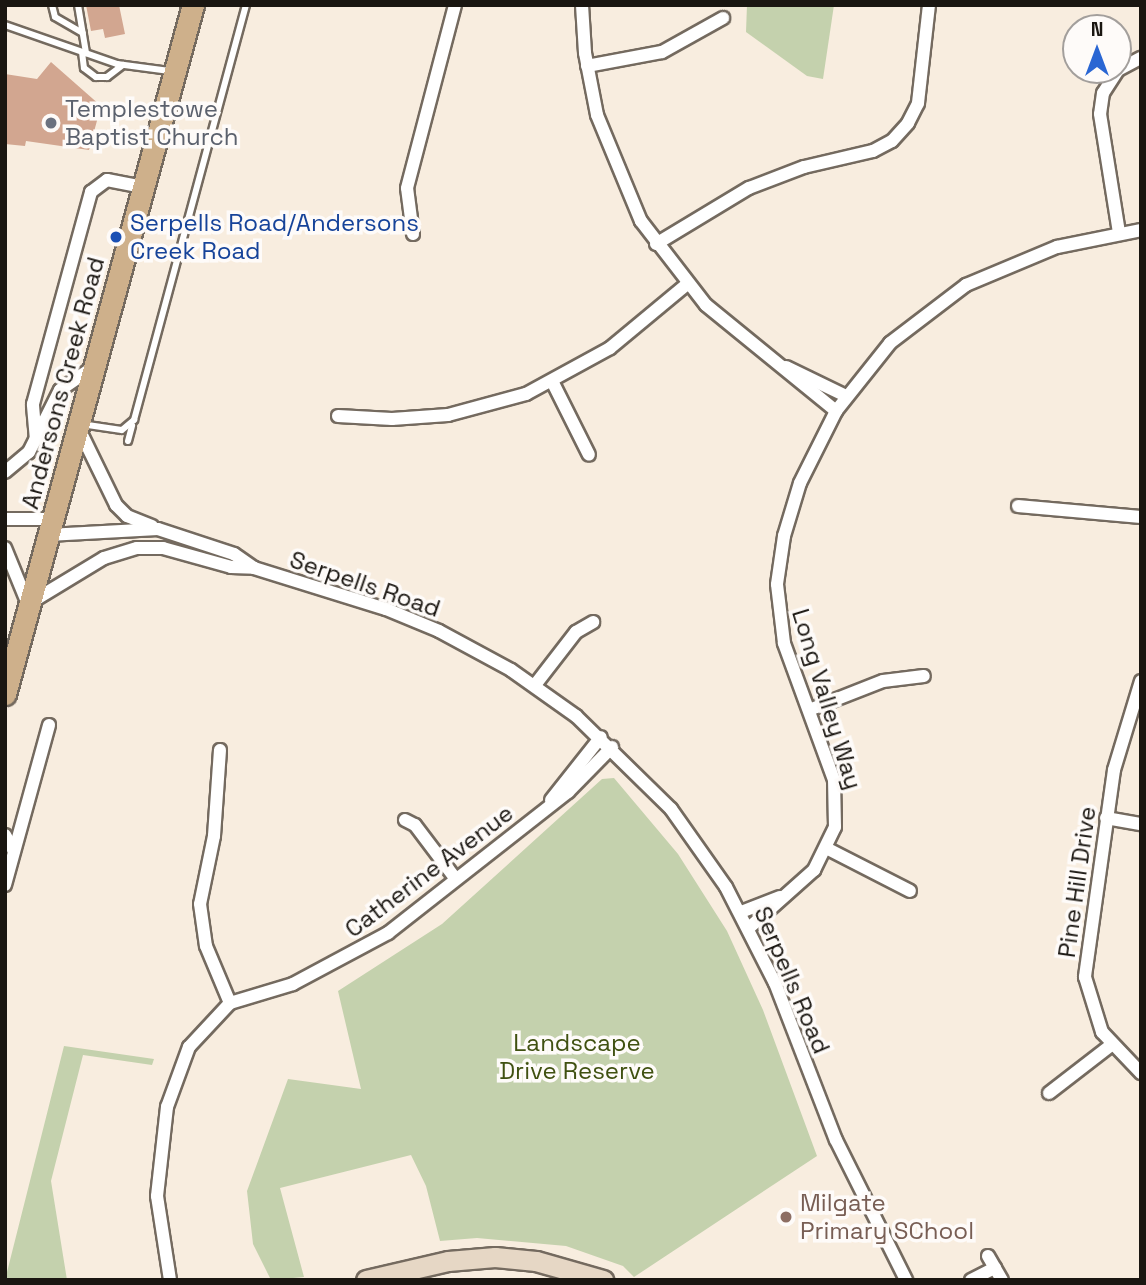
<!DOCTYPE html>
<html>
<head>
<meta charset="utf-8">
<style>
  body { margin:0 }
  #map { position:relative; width:1146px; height:1285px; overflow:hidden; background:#f8eddf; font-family:"Space Grotesk",sans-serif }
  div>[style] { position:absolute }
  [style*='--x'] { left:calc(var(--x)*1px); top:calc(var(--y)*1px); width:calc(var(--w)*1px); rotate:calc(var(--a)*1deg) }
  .green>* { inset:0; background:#c4d1ad }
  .building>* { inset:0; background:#d2a690 }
  .roads { filter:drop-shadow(2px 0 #746a5f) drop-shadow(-2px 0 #746a5f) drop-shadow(0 2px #746a5f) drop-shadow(0 -2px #746a5f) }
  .lane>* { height:6px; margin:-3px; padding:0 3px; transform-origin:3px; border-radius:3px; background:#fff }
  .street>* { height:12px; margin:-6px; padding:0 6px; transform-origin:6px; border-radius:6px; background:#fff }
  .secondary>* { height:19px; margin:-9.5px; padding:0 9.5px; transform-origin:9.5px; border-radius:9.5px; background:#e6d7c5 }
  .primary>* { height:21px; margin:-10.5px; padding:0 10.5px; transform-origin:10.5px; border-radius:10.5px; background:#ceb08b }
  .dots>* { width:19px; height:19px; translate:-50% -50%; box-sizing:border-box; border:4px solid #fefbf9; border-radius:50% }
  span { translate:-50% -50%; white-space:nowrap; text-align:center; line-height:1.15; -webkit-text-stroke:7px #fefbf9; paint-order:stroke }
  .worship-label { font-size:24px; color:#5b616d }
  .left { translate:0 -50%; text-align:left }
  .transit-label { font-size:24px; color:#164399 }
  .street-label { font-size:24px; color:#1a1611 }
  .park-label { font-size:24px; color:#405111 }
  .education-label { font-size:24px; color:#785e54 }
  .frame { position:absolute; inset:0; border:7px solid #1a1611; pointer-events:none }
  .north { position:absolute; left:1062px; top:14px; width:70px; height:70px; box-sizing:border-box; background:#fefbf9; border:2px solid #a39f9c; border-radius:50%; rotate:0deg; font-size:19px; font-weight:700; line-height:28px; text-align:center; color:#1a1611 }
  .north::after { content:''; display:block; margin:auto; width:24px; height:32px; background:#2a66d3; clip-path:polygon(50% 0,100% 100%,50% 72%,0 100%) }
</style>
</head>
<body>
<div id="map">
  <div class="green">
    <i style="clip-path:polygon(747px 5px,834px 5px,823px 79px,807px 76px,746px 32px)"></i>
    <i style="clip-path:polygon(614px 778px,678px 854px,727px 931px,763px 1010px,817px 1156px,634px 1277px,623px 1266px,566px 1246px,477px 1238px,440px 1241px,426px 1186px,411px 1155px,280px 1188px,304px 1277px,271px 1280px,253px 1244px,247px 1191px,288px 1079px,361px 1089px,338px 991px,442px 924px,602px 779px)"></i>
    <i style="clip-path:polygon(64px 1046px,154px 1059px,152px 1065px,83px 1055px,51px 1181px,67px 1280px,5px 1280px)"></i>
  </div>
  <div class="building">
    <i style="clip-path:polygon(86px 5px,119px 5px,125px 34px,105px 38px,103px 29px,91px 31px)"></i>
    <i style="clip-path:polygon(51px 62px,101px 106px,89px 150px,26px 141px,25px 146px,5px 144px,5px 74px,37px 79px)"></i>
  </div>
  <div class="roads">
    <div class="lane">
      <i style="--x:52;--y:5;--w:12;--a:76"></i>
      <i style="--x:55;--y:17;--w:32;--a:30"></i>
      <i style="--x:78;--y:5;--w:49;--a:80.5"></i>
      <i style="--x:5;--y:25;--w:119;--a:19.2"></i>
      <i style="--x:117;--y:64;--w:53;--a:7.5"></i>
      <i style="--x:82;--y:52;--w:16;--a:83"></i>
      <i style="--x:84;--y:68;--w:15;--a:37"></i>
      <i style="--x:96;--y:77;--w:11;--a:0"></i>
      <i style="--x:107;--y:77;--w:20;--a:-37"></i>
      <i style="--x:81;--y:424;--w:41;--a:8.3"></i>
      <i style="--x:122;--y:430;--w:16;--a:-40"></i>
      <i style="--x:134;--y:420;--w:430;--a:-74.9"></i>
      <i style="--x:128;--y:441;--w:16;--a:-75"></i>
    </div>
    <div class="street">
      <i style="--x:582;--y:5;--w:48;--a:86.4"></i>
      <i style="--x:585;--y:53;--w:63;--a:79"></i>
      <i style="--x:597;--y:115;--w:115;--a:67.5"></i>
      <i style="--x:641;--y:221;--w:106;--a:52.3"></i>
      <i style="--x:706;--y:305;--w:168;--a:39.2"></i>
      <i style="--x:587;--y:66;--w:76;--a:-10.6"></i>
      <i style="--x:662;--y:52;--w:70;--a:-29.1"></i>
      <i style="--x:1118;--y:70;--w:27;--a:123"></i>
      <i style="--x:1103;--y:93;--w:21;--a:98"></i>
      <i style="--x:1100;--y:114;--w:121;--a:80.9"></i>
      <i style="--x:1118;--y:70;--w:26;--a:-28"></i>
      <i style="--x:413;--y:234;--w:46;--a:-97.4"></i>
      <i style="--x:407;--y:188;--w:189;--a:-75.3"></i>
      <i style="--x:656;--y:244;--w:109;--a:-31.1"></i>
      <i style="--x:749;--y:188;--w:59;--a:-20.9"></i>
      <i style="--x:804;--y:167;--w:71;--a:-13.1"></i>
      <i style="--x:873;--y:151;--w:21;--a:-28"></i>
      <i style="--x:892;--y:141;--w:24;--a:-48"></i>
      <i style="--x:908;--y:123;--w:22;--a:-63"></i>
      <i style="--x:918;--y:103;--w:99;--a:-83.6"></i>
      <i style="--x:786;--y:367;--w:67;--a:25.8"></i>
      <i style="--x:553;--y:383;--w:80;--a:63.4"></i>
      <i style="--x:338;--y:416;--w:54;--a:3.2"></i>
      <i style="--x:392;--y:419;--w:56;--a:-4.1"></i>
      <i style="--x:448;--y:415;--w:81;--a:-15.1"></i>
      <i style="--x:526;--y:394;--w:96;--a:-28.7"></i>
      <i style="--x:610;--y:348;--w:100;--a:-39.7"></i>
      <i style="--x:78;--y:427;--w:87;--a:64"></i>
      <i style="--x:116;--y:505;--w:16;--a:45"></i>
      <i style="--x:127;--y:516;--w:27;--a:22"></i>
      <i style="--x:36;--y:440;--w:36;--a:-95"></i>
      <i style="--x:33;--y:404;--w:220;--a:-74.7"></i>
      <i style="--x:91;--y:192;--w:20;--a:-37"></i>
      <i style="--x:107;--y:180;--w:38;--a:11"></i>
      <i style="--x:5;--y:472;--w:31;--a:-40"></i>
      <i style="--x:29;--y:452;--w:69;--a:-63.4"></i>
      <i style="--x:60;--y:390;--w:42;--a:-34.4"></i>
      <i style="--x:1018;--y:506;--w:123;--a:5.1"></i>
      <i style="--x:5;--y:519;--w:48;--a:0"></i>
      <i style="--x:48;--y:535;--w:110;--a:-3.1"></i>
      <i style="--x:158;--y:529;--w:80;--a:18.2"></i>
      <i style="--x:234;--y:554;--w:24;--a:35"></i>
      <i style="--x:5;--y:548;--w:61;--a:67.7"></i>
      <i style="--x:28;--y:604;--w:89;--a:-31.2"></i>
      <i style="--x:104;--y:558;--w:34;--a:-17"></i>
      <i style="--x:137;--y:548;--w:26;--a:0"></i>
      <i style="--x:163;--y:548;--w:71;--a:15.6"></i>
      <i style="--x:231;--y:567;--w:23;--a:2"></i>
      <i style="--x:254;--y:568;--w:138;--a:17.3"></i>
      <i style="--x:386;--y:609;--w:57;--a:22.5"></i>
      <i style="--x:439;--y:631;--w:82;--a:28.4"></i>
      <i style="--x:511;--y:670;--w:80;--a:35.3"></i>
      <i style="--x:576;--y:716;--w:133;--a:44.4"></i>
      <i style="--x:671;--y:809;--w:95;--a:54.8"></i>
      <i style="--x:726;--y:887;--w:108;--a:63"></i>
      <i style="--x:775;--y:983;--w:168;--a:68.8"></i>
      <i style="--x:836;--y:1140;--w:157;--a:63.4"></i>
      <i style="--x:1141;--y:681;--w:93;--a:106.9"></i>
      <i style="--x:1114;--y:770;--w:209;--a:98"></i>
      <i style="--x:1085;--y:977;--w:58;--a:72.8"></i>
      <i style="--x:1102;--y:1032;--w:57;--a:46.4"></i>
      <i style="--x:535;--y:685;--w:67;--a:-52.3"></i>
      <i style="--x:576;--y:632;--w:20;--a:-30"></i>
      <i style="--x:809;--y:710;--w:79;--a:-21.4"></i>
      <i style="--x:883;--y:681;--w:41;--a:-7"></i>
      <i style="--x:220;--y:750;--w:86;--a:94"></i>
      <i style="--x:214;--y:836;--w:69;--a:101.6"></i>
      <i style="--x:200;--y:904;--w:42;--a:81.9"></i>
      <i style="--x:206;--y:946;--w:62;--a:67.2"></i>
      <i style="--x:551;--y:800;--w:80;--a:-51.6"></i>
      <i style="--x:1106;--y:818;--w:36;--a:10"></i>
      <i style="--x:405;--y:820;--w:11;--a:27"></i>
      <i style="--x:415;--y:825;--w:66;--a:53"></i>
      <i style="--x:5;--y:835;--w:18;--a:61"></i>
      <i style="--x:828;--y:849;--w:92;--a:27.1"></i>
      <i style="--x:5;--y:885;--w:166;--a:-74.6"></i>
      <i style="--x:741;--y:912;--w:42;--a:-21"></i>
      <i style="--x:750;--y:927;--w:86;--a:-41.7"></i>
      <i style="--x:814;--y:870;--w:48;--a:-64"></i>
      <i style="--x:835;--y:827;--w:47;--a:-91.2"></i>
      <i style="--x:834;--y:780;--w:146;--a:-110.1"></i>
      <i style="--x:784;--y:643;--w:59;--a:-96.8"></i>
      <i style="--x:777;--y:584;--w:49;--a:-81.7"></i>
      <i style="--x:784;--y:536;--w:55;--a:-73.2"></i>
      <i style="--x:800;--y:483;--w:80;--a:-63.4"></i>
      <i style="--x:836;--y:411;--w:87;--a:-51.5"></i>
      <i style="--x:890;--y:343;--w:96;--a:-37.3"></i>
      <i style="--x:966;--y:285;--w:99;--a:-22.7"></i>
      <i style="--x:1057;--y:247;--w:86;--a:-11.4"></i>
      <i style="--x:1049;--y:1093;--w:78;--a:-37.7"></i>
      <i style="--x:988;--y:1256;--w:28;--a:60"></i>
      <i style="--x:170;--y:1280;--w:85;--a:-98.8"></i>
      <i style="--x:157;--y:1196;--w:90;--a:-83.6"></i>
      <i style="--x:167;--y:1107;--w:64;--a:-69.9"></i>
      <i style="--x:189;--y:1047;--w:60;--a:-47"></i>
      <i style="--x:230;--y:1003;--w:66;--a:-16.8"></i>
      <i style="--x:293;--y:984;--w:108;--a:-28.2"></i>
      <i style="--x:388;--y:933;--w:229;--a:-38.1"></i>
      <i style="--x:568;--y:792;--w:63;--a:-45.6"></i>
      <i style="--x:971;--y:1280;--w:27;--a:-27"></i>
    </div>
    <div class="secondary">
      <i style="--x:366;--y:1280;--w:84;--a:-13"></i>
      <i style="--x:448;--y:1261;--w:47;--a:-4.9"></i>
      <i style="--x:495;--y:1257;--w:41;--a:5.6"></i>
      <i style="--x:536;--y:1261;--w:70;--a:15.8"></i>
    </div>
    <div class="primary">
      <i style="--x:5;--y:694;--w:714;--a:-74.74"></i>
    </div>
  </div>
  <div class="dots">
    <i style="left:51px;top:123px;background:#6b7280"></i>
    <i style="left:116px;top:237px;background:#1a4fb4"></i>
    <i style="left:786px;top:1217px;background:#8d6e63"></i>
  </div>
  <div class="worship-label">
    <span class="left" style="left:65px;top:123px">Templestowe<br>Baptist Church</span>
  </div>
  <div class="transit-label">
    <span class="left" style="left:130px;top:237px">Serpells Road/Andersons<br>Creek Road</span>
  </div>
  <div class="street-label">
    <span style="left:63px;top:383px;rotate:-75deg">Andersons Creek Road</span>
    <span style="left:365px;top:584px;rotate:19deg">Serpells Road</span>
    <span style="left:827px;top:699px;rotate:73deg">Long Valley Way</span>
    <span style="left:429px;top:871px;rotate:-37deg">Catherine Avenue</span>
    <span style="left:1077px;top:882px;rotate:-82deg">Pine Hill Drive</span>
    <span style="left:792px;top:980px;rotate:67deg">Serpells Road</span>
  </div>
  <div class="park-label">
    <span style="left:577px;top:1057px">Landscape<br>Drive Reserve</span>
  </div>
  <div class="education-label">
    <span class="left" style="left:800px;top:1217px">Milgate<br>Primary SChool</span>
  </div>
  <div class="frame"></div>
  <div class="north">N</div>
</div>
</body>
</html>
